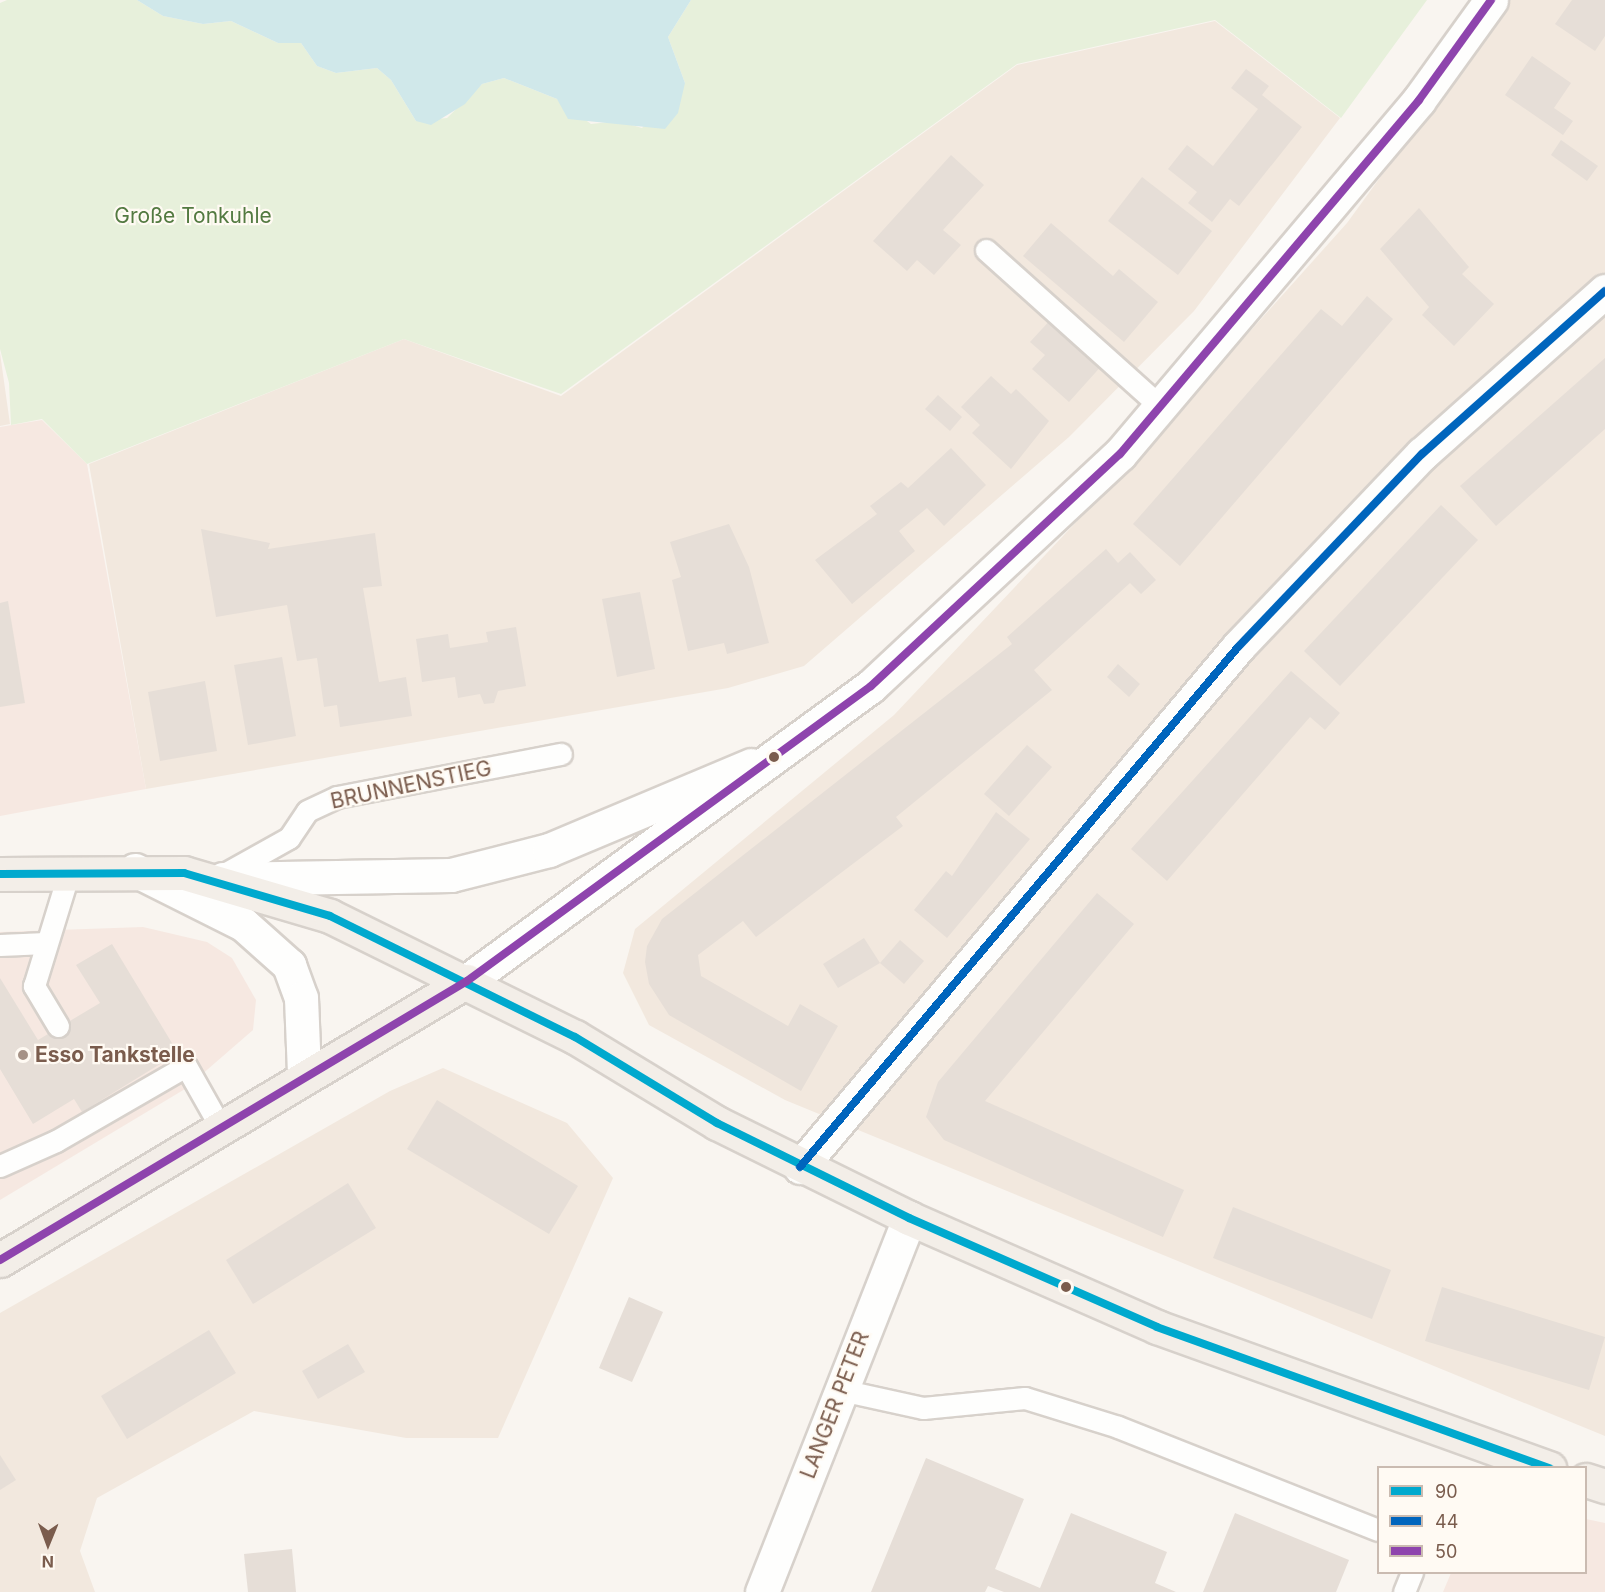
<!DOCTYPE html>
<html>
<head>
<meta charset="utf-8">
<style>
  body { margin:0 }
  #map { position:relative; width:1605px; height:1592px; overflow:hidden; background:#f9f5f0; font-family:Inter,sans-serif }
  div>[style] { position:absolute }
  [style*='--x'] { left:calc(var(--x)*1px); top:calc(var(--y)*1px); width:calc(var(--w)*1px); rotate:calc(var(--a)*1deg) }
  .residential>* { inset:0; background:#f2e8de }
  .commercial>* { inset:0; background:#f6e8e1 }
  .green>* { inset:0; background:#e7f0db }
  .water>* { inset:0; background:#d0e8ea }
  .building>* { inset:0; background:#e6ded7 }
  .roads { filter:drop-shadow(2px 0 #d7d1cb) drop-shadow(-2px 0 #d7d1cb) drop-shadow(0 2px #d7d1cb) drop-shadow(0 -2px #d7d1cb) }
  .service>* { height:21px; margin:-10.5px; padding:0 10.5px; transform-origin:10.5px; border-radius:10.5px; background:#fefefd }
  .minor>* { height:33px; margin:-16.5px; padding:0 16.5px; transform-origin:16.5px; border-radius:16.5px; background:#fefefd }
  .secondary>* { height:33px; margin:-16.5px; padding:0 16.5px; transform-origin:16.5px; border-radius:16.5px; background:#fefefd }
  .primary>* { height:33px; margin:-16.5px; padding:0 16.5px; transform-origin:16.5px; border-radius:16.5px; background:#f3eee8 }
  .bus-1>* { height:8px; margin:-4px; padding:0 4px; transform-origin:4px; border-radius:4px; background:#00a9ce }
  .bus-2>* { height:8px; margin:-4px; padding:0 4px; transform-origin:4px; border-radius:4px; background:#0065bd }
  .bus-3>* { height:8px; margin:-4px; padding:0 4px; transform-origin:4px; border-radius:4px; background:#8e44ad }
  .dots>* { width:16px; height:16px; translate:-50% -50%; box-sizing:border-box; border:3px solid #fffaf3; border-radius:50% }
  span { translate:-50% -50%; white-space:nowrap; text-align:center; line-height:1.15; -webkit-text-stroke:4.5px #fffaf3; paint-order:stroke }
  .park-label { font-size:21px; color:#537a41 }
  .street-label { font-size:21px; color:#7a5c4d }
  .poi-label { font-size:21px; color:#7a5c4d; font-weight:700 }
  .left { translate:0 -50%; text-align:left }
  .legend { position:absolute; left:1377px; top:1466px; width:210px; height:108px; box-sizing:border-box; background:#fffaf3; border:2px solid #cabbb1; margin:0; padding:8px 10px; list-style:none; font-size:18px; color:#7a5c4d }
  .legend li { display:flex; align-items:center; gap:12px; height:30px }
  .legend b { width:30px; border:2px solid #cabbb1 }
  .north { position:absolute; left:18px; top:1514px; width:60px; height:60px; -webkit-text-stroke:4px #fffaf3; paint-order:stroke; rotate:181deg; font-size:16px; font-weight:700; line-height:24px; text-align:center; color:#7a5c4d }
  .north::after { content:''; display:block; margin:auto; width:21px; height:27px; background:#7a5c4d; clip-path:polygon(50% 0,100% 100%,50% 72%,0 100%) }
</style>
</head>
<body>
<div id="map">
  <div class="residential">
    <i style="clip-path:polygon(1509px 0,1605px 0,1605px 1436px,785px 1100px,649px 1025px,623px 973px,635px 929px,894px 715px,1131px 464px,1347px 223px)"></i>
    <i style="clip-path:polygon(1215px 21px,1340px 118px,1194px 311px,1069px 437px,804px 666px,728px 688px,146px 789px,89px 464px,404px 339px,561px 396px,1017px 65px)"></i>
    <i style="clip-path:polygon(0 353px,10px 424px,0 426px)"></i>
    <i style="clip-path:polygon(443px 1068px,567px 1123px,613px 1178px,498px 1438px,406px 1438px,254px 1411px,97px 1498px,80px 1551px,95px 1592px,0 1592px,0 1313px,390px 1091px)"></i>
  </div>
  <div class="commercial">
    <i style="clip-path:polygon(42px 420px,87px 464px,146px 789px,0 816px,0 427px)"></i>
    <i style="clip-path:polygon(143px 927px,207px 942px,232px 958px,256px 1000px,253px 1030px,185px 1089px,0 1200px,0 932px)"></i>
    <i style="clip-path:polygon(1586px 1519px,1605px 1523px,1605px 1592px,1443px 1592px,1451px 1573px,1586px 1572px)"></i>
  </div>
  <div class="green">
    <i style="clip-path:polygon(7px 0,137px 0,163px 16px,203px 24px,231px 21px,278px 43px,301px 43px,317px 66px,336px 73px,377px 68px,391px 80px,416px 121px,447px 118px,482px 84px,504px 78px,557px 99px,591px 124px,618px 121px,642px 128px,685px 83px,668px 37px,691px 0,1427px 0,1341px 118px,1215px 20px,1017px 64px,561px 394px,404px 339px,87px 464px,42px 419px,11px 425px,9px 383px,0 349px,0 3px)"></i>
  </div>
  <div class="water">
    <i style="clip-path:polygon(137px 0,691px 0,668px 37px,685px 83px,678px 113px,665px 129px,568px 119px,557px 99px,504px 78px,482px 84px,465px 104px,431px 125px,416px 121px,391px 80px,377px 68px,336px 73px,317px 66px,301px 43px,278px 43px,231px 21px,203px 24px,163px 16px)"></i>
  </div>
  <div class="building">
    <i style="clip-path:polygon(1572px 0,1605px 0,1605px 36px,1595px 51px,1555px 24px)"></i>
    <i style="clip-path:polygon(1532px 56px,1571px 83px,1554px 108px,1573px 121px,1563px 135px,1505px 95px)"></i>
    <i style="clip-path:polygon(1246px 69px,1269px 86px,1262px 95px,1302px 127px,1239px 206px,1230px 199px,1212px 222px,1188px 203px,1197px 192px,1168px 169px,1187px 145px,1213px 166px,1258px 109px,1231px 88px)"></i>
    <i style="clip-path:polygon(1561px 140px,1598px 166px,1587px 181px,1551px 155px)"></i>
    <i style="clip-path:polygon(951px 155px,984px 185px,943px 230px,961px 245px,934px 275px,917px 260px,907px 271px,873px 241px)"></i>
    <i style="clip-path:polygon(1142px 177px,1212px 231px,1178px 275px,1108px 221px)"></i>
    <i style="clip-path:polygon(1419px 208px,1469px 267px,1462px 274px,1494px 304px,1454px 346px,1422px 315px,1429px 307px,1380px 249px)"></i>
    <i style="clip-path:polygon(1051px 223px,1113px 276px,1119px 269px,1158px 302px,1124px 342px,1023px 256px)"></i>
    <i style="clip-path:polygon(1367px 296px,1393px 319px,1180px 566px,1133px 524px,1321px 309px,1342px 326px)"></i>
    <i style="clip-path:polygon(1053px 317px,1104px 363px,1069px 402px,1032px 369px,1045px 355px,1030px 342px)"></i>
    <i style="clip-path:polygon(1605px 358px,1605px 429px,1496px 526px,1460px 486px)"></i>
    <i style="clip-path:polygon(991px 376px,1011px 394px,1016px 389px,1049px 421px,1011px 469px,972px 433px,980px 425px,961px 407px)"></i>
    <i style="clip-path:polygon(938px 395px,962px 417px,950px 431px,925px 409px)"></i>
    <i style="clip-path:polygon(951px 448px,986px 485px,944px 526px,927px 508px,899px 531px,915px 551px,852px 604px,815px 560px,877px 514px,870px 506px,901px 482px,908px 488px)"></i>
    <i style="clip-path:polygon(1441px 505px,1478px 540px,1340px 686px,1304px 651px)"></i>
    <i style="clip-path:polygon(729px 524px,749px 567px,769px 643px,727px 654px,724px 643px,688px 651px,672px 580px,681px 577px,670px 542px)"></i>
    <i style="clip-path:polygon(201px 529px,270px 543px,268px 549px,375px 533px,382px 586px,363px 588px,379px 682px,406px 677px,412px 716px,340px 727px,337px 705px,324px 707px,317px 658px,297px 661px,287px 605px,216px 617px)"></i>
    <i style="clip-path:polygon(1106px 549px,1118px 563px,1130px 552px,1156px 580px,1141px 594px,1130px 583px,1034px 670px,1052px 690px,896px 817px,903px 826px,756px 937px,743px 921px,698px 955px,701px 976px,788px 1026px,800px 1004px,838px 1026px,801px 1091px,669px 1015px,649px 984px,645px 962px,647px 946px,662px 919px,1012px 644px,1007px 637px)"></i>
    <i style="clip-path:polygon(640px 592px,655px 669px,617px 677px,602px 599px)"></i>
    <i style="clip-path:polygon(8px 601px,25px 703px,0 707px,0 603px)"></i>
    <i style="clip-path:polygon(516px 627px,526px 686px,498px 691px,494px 703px,484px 704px,480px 694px,458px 698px,455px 677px,422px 682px,416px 639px,448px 634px,450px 648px,488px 642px,486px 632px)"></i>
    <i style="clip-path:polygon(282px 657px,296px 736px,248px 745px,234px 665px)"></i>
    <i style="clip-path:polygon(1118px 664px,1140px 684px,1129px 697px,1107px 677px)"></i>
    <i style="clip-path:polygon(1291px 671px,1340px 713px,1325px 730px,1310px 717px,1167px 881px,1131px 849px)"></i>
    <i style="clip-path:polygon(205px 681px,217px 751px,160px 761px,148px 692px)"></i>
    <i style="clip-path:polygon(1027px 745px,1052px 767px,1009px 816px,984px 794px)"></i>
    <i style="clip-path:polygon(996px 812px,1030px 839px,947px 938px,914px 910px,946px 871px,952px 876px)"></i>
    <i style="clip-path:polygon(1097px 893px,1134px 924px,985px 1101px,1184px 1190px,1163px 1237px,944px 1140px,926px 1117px,938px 1082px)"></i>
    <i style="clip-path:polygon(864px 938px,880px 963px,838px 988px,823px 964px)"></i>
    <i style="clip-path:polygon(900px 940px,924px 961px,904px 984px,880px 963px)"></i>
    <i style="clip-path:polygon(112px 944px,178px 1053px,82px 1112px,74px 1099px,33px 1124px,0 1069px,0 978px,38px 1040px,100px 1003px,76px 965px)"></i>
    <i style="clip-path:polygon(437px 1100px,578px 1186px,549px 1234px,407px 1149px)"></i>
    <i style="clip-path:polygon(348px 1183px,376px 1228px,253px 1304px,226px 1260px)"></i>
    <i style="clip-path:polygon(1233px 1207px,1391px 1270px,1372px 1319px,1213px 1258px)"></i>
    <i style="clip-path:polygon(1442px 1287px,1605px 1337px,1589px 1390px,1425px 1341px)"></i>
    <i style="clip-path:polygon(629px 1297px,663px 1312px,632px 1382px,599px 1368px)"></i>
    <i style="clip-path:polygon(209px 1330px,236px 1373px,127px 1439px,101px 1396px)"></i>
    <i style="clip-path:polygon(348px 1344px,365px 1372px,318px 1399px,302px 1371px)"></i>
    <i style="clip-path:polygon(0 1455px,16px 1480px,0 1490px)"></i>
    <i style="clip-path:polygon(926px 1458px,1024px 1499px,995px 1569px,1040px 1588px,1071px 1513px,1167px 1552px,1155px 1583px,1176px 1592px,1004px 1592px,988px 1586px,985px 1592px,871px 1592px)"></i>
    <i style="clip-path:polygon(1235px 1513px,1349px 1560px,1336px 1592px,1203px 1592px)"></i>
    <i style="clip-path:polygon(292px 1549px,296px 1592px,248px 1592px,244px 1554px)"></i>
  </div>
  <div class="roads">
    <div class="service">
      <i style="--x:986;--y:250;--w:235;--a:41.9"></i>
      <i style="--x:221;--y:876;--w:78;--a:-29.2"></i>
      <i style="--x:289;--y:838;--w:32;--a:-56"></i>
      <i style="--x:307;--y:811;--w:33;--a:-25"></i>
      <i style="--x:337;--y:797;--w:228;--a:-10.9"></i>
      <i style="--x:0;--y:945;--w:46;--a:-2.5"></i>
      <i style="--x:58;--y:1026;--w:47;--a:-121"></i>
      <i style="--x:34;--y:986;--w:122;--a:-72.9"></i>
      <i style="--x:0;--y:1166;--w:61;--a:-24.1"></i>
      <i style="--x:56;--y:1141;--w:150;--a:-30"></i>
      <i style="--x:186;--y:1066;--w:69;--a:60.5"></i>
      <i style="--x:841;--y:1390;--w:84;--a:12.4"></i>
      <i style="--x:923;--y:1408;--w:102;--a:-5.6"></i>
      <i style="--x:1025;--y:1398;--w:97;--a:17.3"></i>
      <i style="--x:1118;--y:1427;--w:280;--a:21.6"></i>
      <i style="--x:1404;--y:1592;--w:22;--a:-68"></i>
    </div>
    <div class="minor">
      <i style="--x:135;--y:870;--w:121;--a:26.6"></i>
      <i style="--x:243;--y:924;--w:62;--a:41.7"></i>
      <i style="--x:289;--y:965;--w:35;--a:70"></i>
      <i style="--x:301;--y:998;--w:76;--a:87.7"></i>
      <i style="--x:223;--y:879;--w:228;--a:-1"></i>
      <i style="--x:451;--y:875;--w:101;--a:-14.3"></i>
      <i style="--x:549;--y:850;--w:219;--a:-22.8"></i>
      <i style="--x:800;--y:1167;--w:680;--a:-49.89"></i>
      <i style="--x:1238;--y:647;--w:267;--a:-46.4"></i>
      <i style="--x:1422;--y:454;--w:245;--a:-41.7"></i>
      <i style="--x:762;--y:1592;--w:402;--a:-68.5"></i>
    </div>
    <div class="secondary">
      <i style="--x:467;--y:981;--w:500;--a:-36.14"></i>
      <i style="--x:871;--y:686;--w:340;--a:-43"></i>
      <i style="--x:1120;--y:454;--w:463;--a:-49.8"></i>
      <i style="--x:1419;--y:100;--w:123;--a:-54.2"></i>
    </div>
    <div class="primary">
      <i style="--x:0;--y:874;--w:184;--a:-0.3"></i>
      <i style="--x:184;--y:873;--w:152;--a:16.4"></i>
      <i style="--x:330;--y:916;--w:273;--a:26.3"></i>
      <i style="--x:575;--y:1037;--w:166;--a:31.2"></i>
      <i style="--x:717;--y:1123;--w:214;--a:26.3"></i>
      <i style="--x:909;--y:1218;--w:271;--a:23.7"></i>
      <i style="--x:1157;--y:1327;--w:417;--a:19.8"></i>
      <i style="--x:0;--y:1260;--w:544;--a:-30.86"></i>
      <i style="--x:1586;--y:1480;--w:20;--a:18"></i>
    </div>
  </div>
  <div class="bus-1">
    <i style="--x:0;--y:874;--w:184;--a:-0.3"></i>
    <i style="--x:184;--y:873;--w:152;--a:16.4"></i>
    <i style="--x:330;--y:916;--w:273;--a:26.3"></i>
    <i style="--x:575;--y:1037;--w:166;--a:31.2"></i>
    <i style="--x:717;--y:1123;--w:214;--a:26.3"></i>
    <i style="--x:909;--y:1218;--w:271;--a:23.7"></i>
    <i style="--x:1157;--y:1327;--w:417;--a:19.8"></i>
  </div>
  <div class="bus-2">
    <i style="--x:800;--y:1167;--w:680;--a:-49.89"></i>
    <i style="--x:1238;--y:647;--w:267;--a:-46.4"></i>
    <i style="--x:1422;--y:454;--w:245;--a:-41.7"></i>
  </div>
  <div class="bus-3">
    <i style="--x:0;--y:1260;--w:544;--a:-30.86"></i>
    <i style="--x:467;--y:981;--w:500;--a:-36.14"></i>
    <i style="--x:871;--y:686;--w:340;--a:-43"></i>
    <i style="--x:1120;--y:454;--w:463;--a:-49.8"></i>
    <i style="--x:1419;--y:100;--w:123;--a:-54.2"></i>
  </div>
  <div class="dots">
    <i style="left:774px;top:757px;background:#7a5c4d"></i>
    <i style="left:23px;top:1055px;background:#a69286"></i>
    <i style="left:1066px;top:1287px;background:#7a5c4d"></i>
  </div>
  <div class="park-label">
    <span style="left:193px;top:216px">Große Tonkuhle</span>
  </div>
  <div class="street-label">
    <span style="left:411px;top:785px;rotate:-12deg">BRUNNENSTIEG</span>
    <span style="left:835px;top:1405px;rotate:-69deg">LANGER PETER</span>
  </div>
  <div class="poi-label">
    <span class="left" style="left:35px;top:1055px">Esso Tankstelle</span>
  </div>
  <ul class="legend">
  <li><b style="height:8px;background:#00a9ce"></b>90</li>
  <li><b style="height:8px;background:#0065bd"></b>44</li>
  <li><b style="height:8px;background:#8e44ad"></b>50</li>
  </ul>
  <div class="north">N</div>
</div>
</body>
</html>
